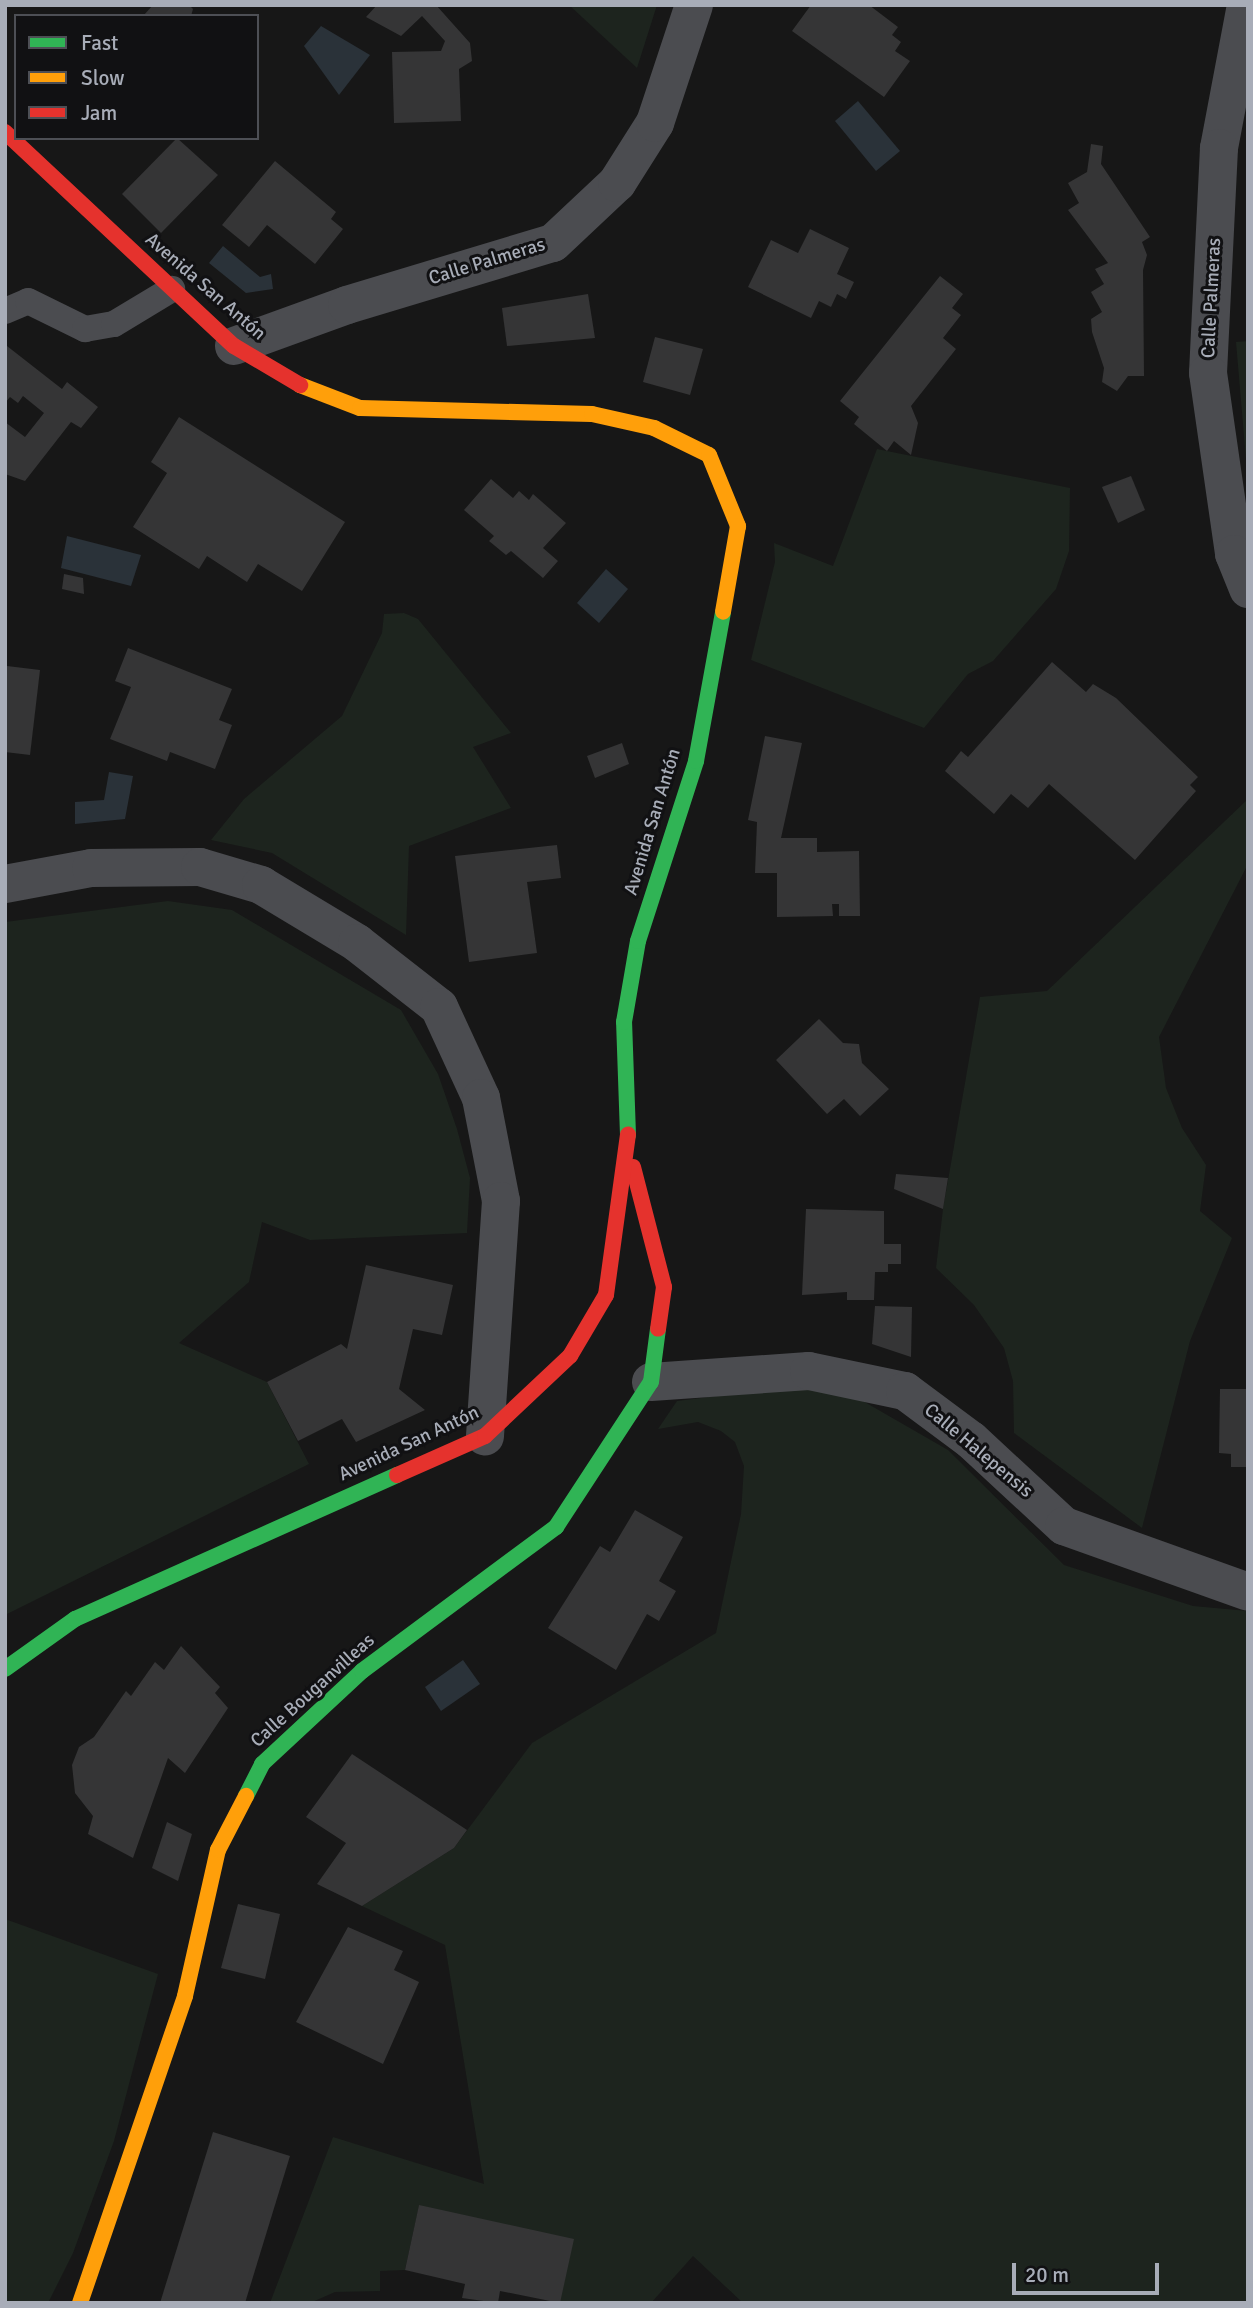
<!DOCTYPE html>
<html>
<head>
<meta charset="utf-8">
<style>
  body { margin:0 }
  #map { position:relative; width:1253px; height:2308px; overflow:hidden; background:#171717; font-family:Signika,sans-serif }
  div>[style] { position:absolute }
  [style*='--x'] { left:calc(var(--x)*1px); top:calc(var(--y)*1px); width:calc(var(--w)*1px); rotate:calc(var(--a)*1deg) }
  .green>* { inset:0; background:#1d241e }
  .water>* { inset:0; background:#2a3239 }
  .building>* { inset:0; background:#353536 }
  .lane>* { height:26px; margin:-13px; padding:0 13px; transform-origin:13px; border-radius:13px; background:#4b4c50 }
  .street>* { height:38px; margin:-19px; padding:0 19px; transform-origin:19px; border-radius:19px; background:#4b4c50 }
  .fast>* { height:16px; margin:-8px; padding:0 8px; transform-origin:8px; border-radius:8px; background:#30b455 }
  .slow>* { height:16px; margin:-8px; padding:0 8px; transform-origin:8px; border-radius:8px; background:#ff9f0a }
  .jam>* { height:16px; margin:-8px; padding:0 8px; transform-origin:8px; border-radius:8px; background:#e5322d }
  span { translate:-50% -50%; white-space:nowrap; text-align:center; line-height:1.15; -webkit-text-stroke:6px #111113; paint-order:stroke }
  .street-label { font-size:19px; color:#a8adb8 }
  .frame { position:absolute; inset:0; border:7px solid #a8adb8; pointer-events:none }
  .legend { position:absolute; left:14px; top:14px; width:245px; height:126px; box-sizing:border-box; background:#111113; border:2px solid #4d4f55; margin:0; padding:9px 12px; list-style:none; font-size:21px; color:#a8adb8 }
  .legend li { display:flex; align-items:center; gap:14px; height:35px }
  .legend b { width:35px; border:2px solid #4d4f55 }
  .scale { position:absolute; left:1012px; top:2263px; width:147px; height:32px; box-sizing:border-box; border:4px solid #a8adb8; border-top:0; padding-left:9px; font-size:21px; line-height:24px; white-space:nowrap; color:#a8adb8; -webkit-text-stroke:5px #111113; paint-order:stroke }
</style>
</head>
<body>
<div id="map">
  <div class="green">
    <i style="clip-path:polygon(569px 5px,657px 5px,637px 68px)"></i>
    <i style="clip-path:polygon(1248px 341px,1248px 483px,1236px 342px)"></i>
    <i style="clip-path:polygon(877px 449px,1070px 488px,1069px 551px,1056px 589px,993px 661px,968px 674px,924px 728px,751px 660px,775px 562px,774px 543px,833px 566px)"></i>
    <i style="clip-path:polygon(404px 613px,418px 619px,511px 733px,473px 747px,511px 808px,409px 846px,406px 935px,272px 853px,211px 840px,244px 799px,342px 716px,382px 633px,384px 614px)"></i>
    <i style="clip-path:polygon(1248px 799px,1248px 864px,1159px 1037px,1166px 1088px,1182px 1128px,1206px 1165px,1200px 1211px,1232px 1238px,1190px 1341px,1142px 1528px,1014px 1433px,1013px 1381px,1004px 1348px,974px 1305px,936px 1268px,943px 1209px,980px 997px,1047px 991px)"></i>
    <i style="clip-path:polygon(168px 901px,232px 910px,401px 1010px,438px 1074px,457px 1129px,470px 1178px,467px 1233px,310px 1240px,262px 1222px,249px 1282px,179px 1343px,267px 1382px,309px 1464px,5px 1615px,5px 922px)"></i>
    <i style="clip-path:polygon(803px 1385px,856px 1397px,948px 1450px,1064px 1565px,1193px 1606px,1248px 1611px,1248px 2303px,743px 2303px,693px 2256px,651px 2303px,560px 2303px,419px 2206px,405px 2270px,380px 2271px,380px 2291px,335px 2292px,310px 2303px,270px 2303px,333px 2137px,484px 2184px,445px 1945px,362px 1906px,454px 1848px,532px 1743px,716px 1633px,741px 1514px,744px 1466px,735px 1442px,721px 1431px,698px 1422px,658px 1429px,677px 1401px)"></i>
    <i style="clip-path:polygon(5px 1919px,158px 1974px,114px 2141px,73px 2253px,48px 2303px,5px 2303px)"></i>
  </div>
  <div class="water">
    <i style="clip-path:polygon(321px 26px,370px 55px,339px 95px,304px 46px)"></i>
    <i style="clip-path:polygon(858px 101px,900px 151px,876px 171px,835px 121px)"></i>
    <i style="clip-path:polygon(223px 246px,260px 277px,271px 274px,273px 289px,246px 293px,209px 263px)"></i>
    <i style="clip-path:polygon(67px 536px,141px 555px,131px 586px,61px 568px)"></i>
    <i style="clip-path:polygon(606px 569px,628px 589px,599px 623px,577px 603px)"></i>
    <i style="clip-path:polygon(109px 772px,133px 776px,125px 819px,75px 824px,75px 802px,104px 800px)"></i>
    <i style="clip-path:polygon(463px 1660px,480px 1684px,441px 1711px,425px 1687px)"></i>
  </div>
  <div class="building">
    <i style="clip-path:polygon(153px 5px,189px 5px,193px 9px,191px 16px,143px 16px)"></i>
    <i style="clip-path:polygon(377px 5px,436px 5px,470px 43px,472px 61px,459px 69px,461px 121px,394px 123px,392px 52px,441px 51px,445px 41px,422px 16px,401px 36px,366px 17px)"></i>
    <i style="clip-path:polygon(811px 5px,869px 5px,898px 27px,892px 35px,901px 42px,895px 51px,910px 61px,884px 97px,792px 31px)"></i>
    <i style="clip-path:polygon(177px 138px,218px 175px,161px 233px,122px 194px)"></i>
    <i style="clip-path:polygon(1091px 144px,1103px 146px,1101px 164px,1150px 237px,1142px 242px,1147px 255px,1143px 270px,1144px 376px,1128px 376px,1117px 391px,1102px 382px,1104px 368px,1092px 332px,1091px 319px,1102px 312px,1091px 292px,1104px 284px,1095px 269px,1108px 263px,1068px 210px,1079px 203px,1068px 183px,1087px 172px)"></i>
    <i style="clip-path:polygon(275px 161px,336px 212px,331px 219px,343px 229px,315px 264px,267px 225px,249px 247px,222px 225px)"></i>
    <i style="clip-path:polygon(810px 229px,849px 248px,837px 274px,854px 282px,846px 299px,837px 294px,831px 307px,819px 301px,811px 318px,748px 287px,771px 240px,798px 253px)"></i>
    <i style="clip-path:polygon(940px 276px,963px 294px,952px 308px,961px 315px,943px 338px,956px 349px,911px 406px,918px 423px,911px 455px,894px 441px,887px 451px,854px 424px,859px 417px,840px 401px)"></i>
    <i style="clip-path:polygon(588px 294px,595px 338px,507px 346px,502px 308px)"></i>
    <i style="clip-path:polygon(655px 337px,703px 349px,690px 395px,643px 382px)"></i>
    <i style="clip-path:polygon(7px 346px,62px 389px,67px 382px,98px 407px,81px 428px,71px 422px,25px 481px,5px 474px,5px 422px,25px 437px,44px 413px,23px 396px,18px 403px,10px 397px,5px 403px)"></i>
    <i style="clip-path:polygon(179px 417px,345px 522px,302px 591px,258px 564px,247px 582px,207px 556px,199px 569px,133px 527px,167px 473px,151px 462px)"></i>
    <i style="clip-path:polygon(1131px 476px,1145px 510px,1118px 523px,1102px 487px)"></i>
    <i style="clip-path:polygon(491px 479px,513px 498px,519px 491px,529px 500px,533px 494px,566px 523px,543px 548px,558px 561px,543px 578px,511px 551px,506px 555px,489px 541px,494px 536px,464px 510px)"></i>
    <i style="clip-path:polygon(64px 574px,83px 578px,84px 594px,62px 589px)"></i>
    <i style="clip-path:polygon(128px 648px,232px 689px,219px 720px,232px 725px,215px 769px,170px 752px,167px 761px,110px 739px,131px 687px,115px 681px)"></i>
    <i style="clip-path:polygon(1052px 662px,1086px 692px,1093px 684px,1116px 698px,1198px 777px,1190px 785px,1196px 791px,1135px 860px,1049px 784px,1028px 808px,1011px 794px,994px 814px,945px 771px,961px 751px,968px 757px)"></i>
    <i style="clip-path:polygon(7px 666px,40px 670px,30px 755px,5px 752px)"></i>
    <i style="clip-path:polygon(765px 736px,802px 743px,781px 838px,817px 838px,817px 852px,859px 851px,860px 916px,839px 916px,839px 904px,832px 904px,833px 916px,777px 917px,777px 873px,755px 873px,757px 822px,748px 820px)"></i>
    <i style="clip-path:polygon(622px 743px,629px 764px,595px 778px,587px 756px)"></i>
    <i style="clip-path:polygon(557px 845px,561px 878px,527px 882px,537px 953px,469px 962px,455px 856px)"></i>
    <i style="clip-path:polygon(819px 1019px,843px 1043px,859px 1044px,862px 1063px,889px 1089px,860px 1116px,844px 1099px,827px 1114px,776px 1060px)"></i>
    <i style="clip-path:polygon(896px 1174px,948px 1178px,943px 1209px,894px 1189px)"></i>
    <i style="clip-path:polygon(806px 1209px,884px 1211px,884px 1244px,901px 1244px,901px 1264px,888px 1264px,888px 1272px,875px 1272px,874px 1300px,847px 1300px,847px 1292px,802px 1295px)"></i>
    <i style="clip-path:polygon(366px 1265px,453px 1285px,442px 1335px,413px 1329px,399px 1389px,425px 1410px,356px 1442px,342px 1419px,298px 1441px,267px 1382px,341px 1344px,347px 1349px)"></i>
    <i style="clip-path:polygon(875px 1306px,912px 1307px,911px 1357px,872px 1344px)"></i>
    <i style="clip-path:polygon(1220px 1389px,1248px 1389px,1248px 1467px,1231px 1467px,1231px 1454px,1219px 1453px)"></i>
    <i style="clip-path:polygon(635px 1510px,683px 1537px,659px 1581px,676px 1591px,659px 1621px,647px 1614px,616px 1670px,548px 1628px,600px 1546px,610px 1552px)"></i>
    <i style="clip-path:polygon(181px 1646px,220px 1687px,215px 1693px,228px 1708px,185px 1773px,168px 1758px,133px 1858px,88px 1834px,93px 1816px,75px 1793px,72px 1765px,79px 1747px,94px 1737px,126px 1691px,131px 1696px,155px 1662px,164px 1670px)"></i>
    <i style="clip-path:polygon(352px 1754px,467px 1830px,454px 1848px,362px 1906px,317px 1884px,346px 1843px,306px 1817px)"></i>
    <i style="clip-path:polygon(167px 1822px,192px 1834px,178px 1881px,152px 1868px)"></i>
    <i style="clip-path:polygon(238px 1904px,280px 1914px,265px 1979px,221px 1968px)"></i>
    <i style="clip-path:polygon(348px 1927px,403px 1951px,394px 1970px,419px 1982px,383px 2064px,296px 2022px)"></i>
    <i style="clip-path:polygon(213px 2132px,290px 2156px,245px 2303px,160px 2303px)"></i>
    <i style="clip-path:polygon(419px 2205px,574px 2239px,560px 2303px,500px 2291px,498px 2303px,462px 2298px,465px 2284px,405px 2270px)"></i>
  </div>
  <div class="lane">
    <i style="--x:5;--y:311;--w:25;--a:-23"></i>
    <i style="--x:28;--y:301;--w:64;--a:26.2"></i>
    <i style="--x:85;--y:329;--w:29;--a:-10"></i>
    <i style="--x:114;--y:324;--w:68;--a:-31.1"></i>
  </div>
  <div class="street">
    <i style="--x:1246;--y:5;--w:146;--a:100.7"></i>
    <i style="--x:1219;--y:148;--w:225;--a:92.8"></i>
    <i style="--x:1208;--y:373;--w:183;--a:81.8"></i>
    <i style="--x:1234;--y:554;--w:38;--a:68"></i>
    <i style="--x:234;--y:346;--w:120;--a:-19.9"></i>
    <i style="--x:347;--y:305;--w:215;--a:-16.8"></i>
    <i style="--x:553;--y:243;--w:88;--a:-43.2"></i>
    <i style="--x:617;--y:183;--w:71;--a:-57.7"></i>
    <i style="--x:655;--y:123;--w:124;--a:-71.7"></i>
    <i style="--x:5;--y:884;--w:87;--a:-10.5"></i>
    <i style="--x:91;--y:868;--w:109;--a:-0.5"></i>
    <i style="--x:200;--y:867;--w:64;--a:16.4"></i>
    <i style="--x:261;--y:885;--w:112;--a:31.1"></i>
    <i style="--x:357;--y:943;--w:104;--a:38"></i>
    <i style="--x:439;--y:1007;--w:100;--a:65.2"></i>
    <i style="--x:481;--y:1098;--w:105;--a:79"></i>
    <i style="--x:501;--y:1201;--w:236;--a:93.9"></i>
    <i style="--x:651;--y:1382;--w:158;--a:-4"></i>
    <i style="--x:809;--y:1371;--w:98;--a:11.8"></i>
    <i style="--x:905;--y:1391;--w:82;--a:36.6"></i>
    <i style="--x:971;--y:1440;--w:127;--a:42.8"></i>
    <i style="--x:1064;--y:1526;--w:195;--a:19.7"></i>
  </div>
  <div class="fast">
    <i style="--x:628;--y:1135;--w:113;--a:-92"></i>
    <i style="--x:624;--y:1022;--w:82;--a:-80.2"></i>
    <i style="--x:638;--y:941;--w:189;--a:-72.1"></i>
    <i style="--x:696;--y:761;--w:151;--a:-79.7"></i>
    <i style="--x:5;--y:1669;--w:86;--a:-35.5"></i>
    <i style="--x:75;--y:1619;--w:353;--a:-24.1"></i>
    <i style="--x:246;--y:1796;--w:36;--a:-63"></i>
    <i style="--x:262;--y:1764;--w:137;--a:-42.9"></i>
    <i style="--x:362;--y:1671;--w:242;--a:-36.6"></i>
    <i style="--x:556;--y:1527;--w:173;--a:-56.8"></i>
    <i style="--x:651;--y:1382;--w:53;--a:-82.5"></i>
  </div>
  <div class="slow">
    <i style="--x:300;--y:385;--w:64;--a:21"></i>
    <i style="--x:360;--y:408;--w:232;--a:1.5"></i>
    <i style="--x:592;--y:414;--w:64;--a:12.7"></i>
    <i style="--x:654;--y:428;--w:61;--a:26.1"></i>
    <i style="--x:709;--y:455;--w:77;--a:67.8"></i>
    <i style="--x:738;--y:526;--w:87;--a:99.9"></i>
    <i style="--x:80;--y:2303;--w:324;--a:-71.1"></i>
    <i style="--x:185;--y:1996;--w:150;--a:-77.3"></i>
    <i style="--x:218;--y:1850;--w:61;--a:-62.6"></i>
  </div>
  <div class="jam">
    <i style="--x:5;--y:132;--w:313;--a:43.1"></i>
    <i style="--x:234;--y:346;--w:77;--a:30.6"></i>
    <i style="--x:633;--y:1167;--w:124;--a:75.5"></i>
    <i style="--x:664;--y:1287;--w:42;--a:98.1"></i>
    <i style="--x:397;--y:1475;--w:96;--a:-23.9"></i>
    <i style="--x:485;--y:1436;--w:117;--a:-43.3"></i>
    <i style="--x:570;--y:1356;--w:71;--a:-59.5"></i>
    <i style="--x:606;--y:1295;--w:162;--a:-82.2"></i>
  </div>
  <div class="street-label">
    <span style="left:487px;top:262px;rotate:-17deg">Calle Palmeras</span>
    <span style="left:205px;top:287px;rotate:41deg">Avenida San Antón</span>
    <span style="left:1212px;top:298px;rotate:-87deg">Calle Palmeras</span>
    <span style="left:653px;top:822px;rotate:-73deg">Avenida San Antón</span>
    <span style="left:409px;top:1444px;rotate:-25deg">Avenida San Antón</span>
    <span style="left:978px;top:1451px;rotate:40deg">Calle Halepensis</span>
    <span style="left:313px;top:1691px;rotate:-42deg">Calle Bouganvilleas</span>
  </div>
  <div class="frame"></div>
  <ul class="legend">
  <li><b style="height:9px;background:#30b455"></b>Fast</li>
  <li><b style="height:9px;background:#ff9f0a"></b>Slow</li>
  <li><b style="height:9px;background:#e5322d"></b>Jam</li>
  </ul>
  <div class="scale">20 m</div>
</div>
</body>
</html>
